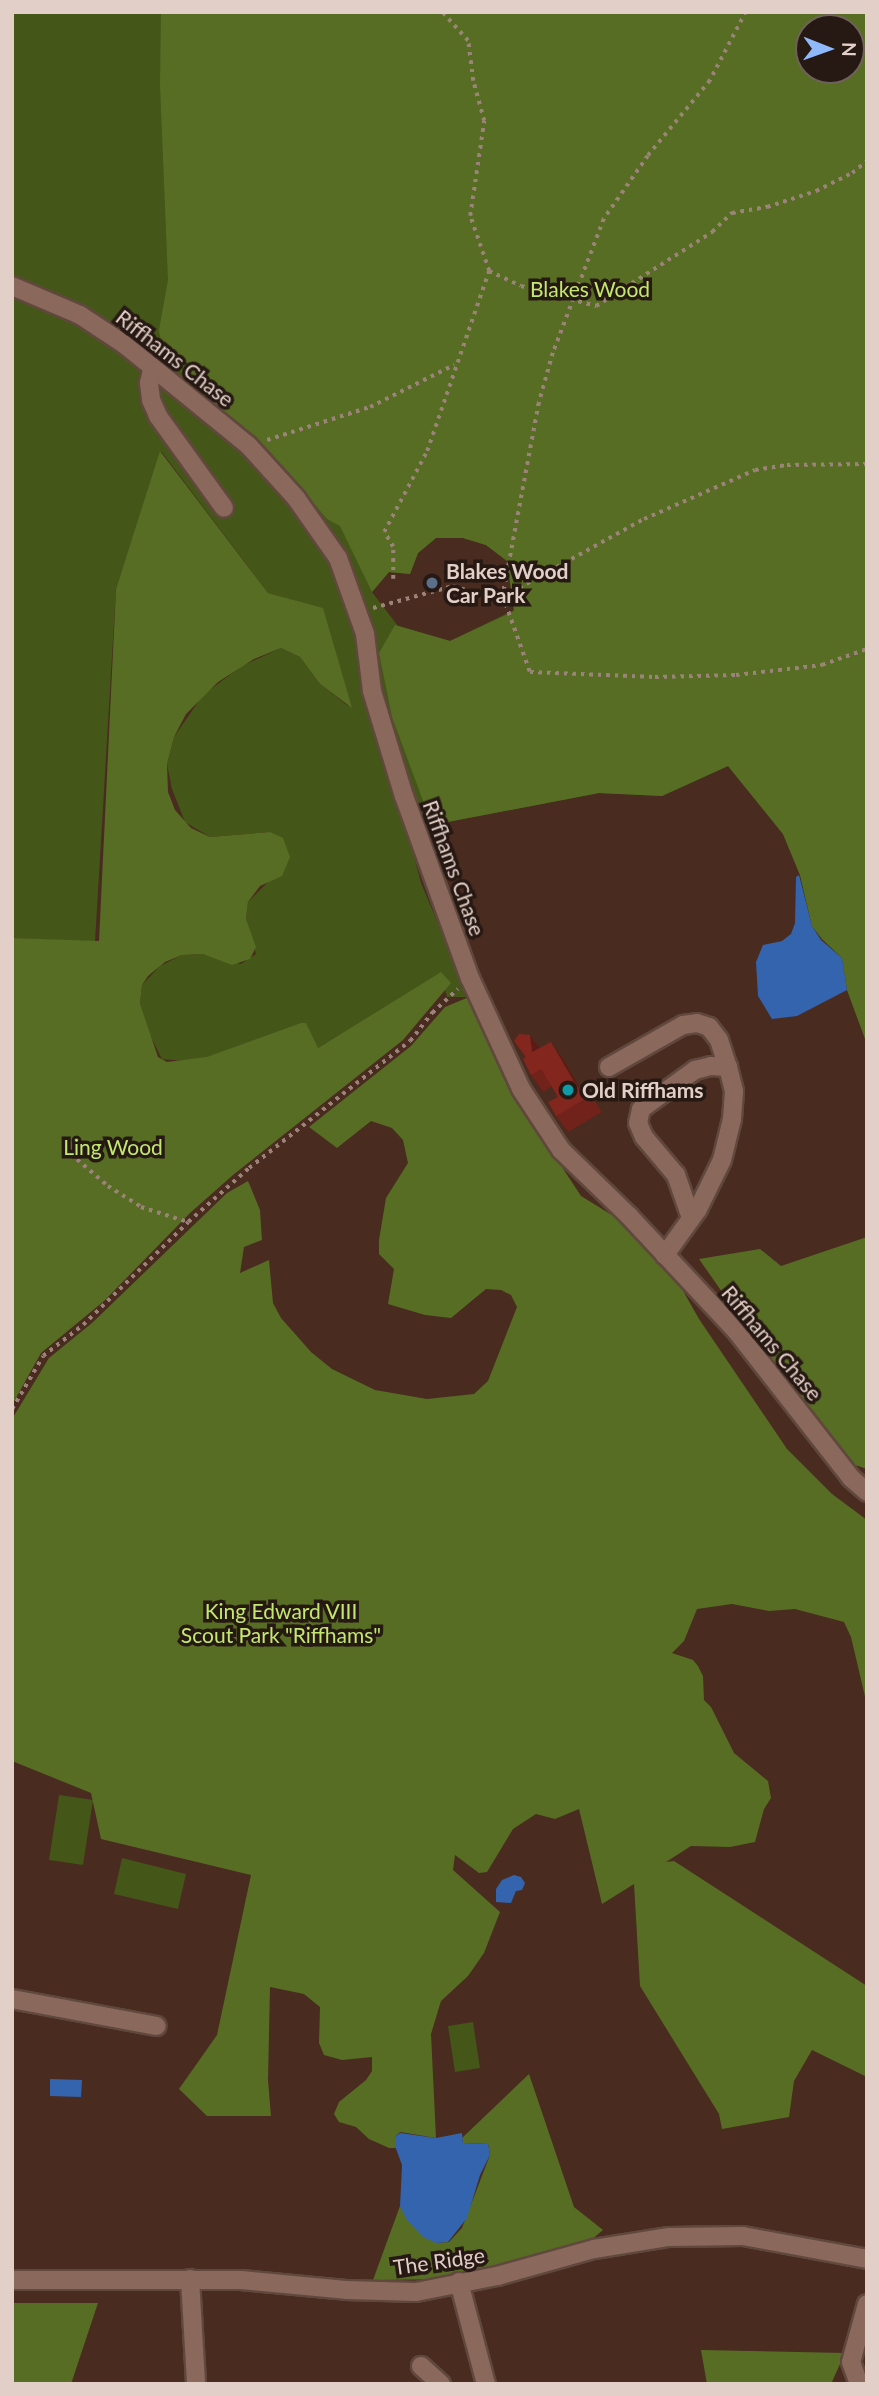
<!DOCTYPE html>
<html>
<head>
<meta charset="utf-8">
<style>
  body { margin:0 }
  #map { position:relative; width:879px; height:2396px; overflow:hidden; background:#492b20; font-family:Lato,sans-serif }
  div>[style] { position:absolute }
  [style*='--x'] { left:calc(var(--x)*1px); top:calc(var(--y)*1px); width:calc(var(--w)*1px); rotate:calc(var(--a)*1deg) }
  .green>* { inset:0; background:#445618 }
  .forest>* { inset:0; background:#576d24 }
  .water>* { inset:0; background:#3464ad }
  .path>* { height:3.5px; margin-top:-1.75px; transform-origin:0; background:repeating-linear-gradient(90deg,#9b8379 0 3.5px,transparent 0 8.5px) }
  .roads { filter:drop-shadow(2px 0 #60483d) drop-shadow(-2px 0 #60483d) drop-shadow(0 2px #60483d) drop-shadow(0 -2px #60483d) }
  .minor>* { height:18px; margin:-9px; padding:0 9px; transform-origin:9px; border-radius:9px; background:#8a685b }
  .wall>* { inset:0; background:#71221a }
  .shaded-wall>* { inset:0; background:#5c1b15 }
  .building>* { inset:0; background:#83271e }
  .dots>* { width:19px; height:19px; translate:-50% -50%; box-sizing:border-box; border:4px solid #261813; border-radius:50% }
  span { translate:-50% -50%; white-space:nowrap; text-align:center; line-height:1.15; -webkit-text-stroke:7px #261813; paint-order:stroke }
  .park-label { font-size:21px; color:#c2e96d }
  .street-label { font-size:21px; color:#e2cfc7 }
  .poi-label { font-size:21px; color:#e2cfc7; font-weight:700 }
  .left { translate:0 -50%; text-align:left }
  .frame { position:absolute; inset:0; border:14px solid #e2cfc7; pointer-events:none }
  .north { position:absolute; left:795px; top:14px; width:70px; height:70px; box-sizing:border-box; background:#261813; border:2px solid #71615b; border-radius:50%; rotate:91deg; font-size:19px; font-weight:700; line-height:28px; text-align:center; color:#e2cfc7 }
  .north::after { content:''; display:block; margin:auto; width:24px; height:32px; background:#90b8fd; clip-path:polygon(50% 0,100% 100%,50% 72%,0 100%) }
</style>
</head>
<body>
<div id="map">
  <div class="green">
    <i style="clip-path:polygon(evenodd,12px 12px,867px 12px,867px 1044px,847px 990px,842px 958px,822px 939px,812px 926px,800px 875px,783px 834px,728px 766px,662px 796px,599px 793px,432px 825px,408px 833px,421px 883px,469px 997px,447px 997px,440px 973px,318px 1048px,183px 1061px,162px 1059px,146px 1027px,140px 1004px,142px 985px,160px 966px,182px 955px,203px 954px,241px 964px,256px 954px,246px 919px,248px 902px,275px 875px,270px 832px,210px 837px,185px 822px,172px 789px,167px 764px,174px 737px,203px 695px,242px 666px,281px 648px,300px 657px,320px 684px,348px 706px,323px 609px,268px 593px,161px 451px,116px 589px,95px 942px,12px 938px,12px 12px,809px 28px,851px 28px,851px 70px,809px 70px,809px 28px,12px 12px,436px 538px,463px 538px,486px 545px,507px 561px,514px 610px,450px 641px,398px 626px,372px 592px,389px 572px,410px 574px,418px 553px,436px 538px)"></i>
    <i style="clip-path:polygon(59px 1795px,93px 1800px,83px 1865px,49px 1860px)"></i>
    <i style="clip-path:polygon(122px 1858px,186px 1874px,178px 1909px,114px 1894px)"></i>
    <i style="clip-path:polygon(473px 2022px,480px 2068px,455px 2072px,448px 2026px)"></i>
  </div>
  <div class="forest">
    <i style="clip-path:polygon(evenodd,161px 12px,867px 12px,867px 1044px,847px 990px,842px 958px,822px 939px,812px 926px,800px 875px,783px 834px,728px 766px,662px 796px,599px 793px,432px 825px,392px 717px,379px 653px,395px 625px,450px 641px,514px 611px,507px 561px,486px 545px,463px 538px,436px 538px,418px 553px,410px 574px,389px 572px,372px 592px,340px 526px,327px 519px,297px 484px,163px 354px,159px 330px,168px 280px,160px 85px,161px 12px,809px 28px,851px 28px,851px 70px,809px 70px,809px 28px)"></i>
    <i style="clip-path:polygon(160px 451px,268px 593px,323px 608px,352px 708px,320px 684px,300px 657px,281px 648px,254px 659px,218px 682px,186px 714px,174px 737px,167px 764px,168px 792px,175px 810px,191px 828px,210px 837px,270px 832px,283px 838px,290px 857px,282px 876px,260px 886px,248px 902px,246px 919px,256px 947px,250px 959px,232px 965px,203px 954px,182px 955px,165px 962px,148px 976px,142px 985px,140px 1004px,158px 1057px,167px 1062px,207px 1057px,301px 1023px,306px 1023px,318px 1048px,441px 972px,451px 983px,403px 1040px,233px 1175px,190px 1213px,104px 1301px,41px 1353px,12px 1405px,12px 938px,99px 941px,116px 589px)"></i>
    <i style="clip-path:polygon(469px 997px,497px 1055px,503px 1077px,581px 1196px,620px 1220px,682px 1289px,699px 1319px,787px 1449px,832px 1494px,867px 1520px,867px 1705px,851px 1637px,844px 1622px,795px 1609px,769px 1611px,732px 1604px,697px 1609px,684px 1641px,672px 1653px,693px 1660px,698px 1666px,703px 1676px,704px 1700px,711px 1707px,734px 1753px,768px 1781px,771px 1798px,764px 1809px,755px 1842px,730px 1847px,691px 1846px,666px 1862px,674px 1861px,867px 1986px,867px 2077px,812px 2050px,794px 2081px,789px 2117px,722px 2129px,719px 2114px,640px 1986px,634px 1884px,602px 1904px,579px 1809px,555px 1819px,536px 1814px,513px 1829px,487px 1872px,479px 1873px,455px 1855px,453px 1870px,500px 1912px,484px 1953px,468px 1976px,441px 2001px,431px 2034px,436px 2138px,400px 2132px,395px 2137px,396px 2148px,389px 2148px,369px 2139px,356px 2127px,339px 2122px,334px 2114px,339px 2102px,366px 2080px,372px 2071px,372px 2057px,342px 2060px,324px 2055px,319px 2043px,320px 2007px,304px 1994px,270px 1987px,268px 2080px,271px 2116px,207px 2116px,179px 2089px,217px 2035px,251px 1875px,101px 1839px,91px 1793px,12px 1761px,12px 1419px,49px 1358px,92px 1323px,227px 1193px,248px 1181px,260px 1210px,262px 1240px,244px 1247px,240px 1273px,269px 1260px,273px 1303px,281px 1318px,311px 1352px,332px 1369px,375px 1390px,427px 1399px,474px 1394px,488px 1381px,517px 1307px,511px 1295px,501px 1290px,486px 1289px,451px 1318px,425px 1315px,388px 1304px,394px 1269px,379px 1254px,379px 1240px,386px 1198px,408px 1163px,403px 1140px,392px 1128px,371px 1121px,337px 1148px,309px 1127px,411px 1046px,445px 1007px)"></i>
    <i style="clip-path:polygon(867px 1237px,867px 1469px,849px 1463px,834px 1452px,699px 1259px,760px 1249px,781px 1266px)"></i>
    <i style="clip-path:polygon(529px 2074px,574px 2207px,603px 2230px,574px 2254px,460px 2279px,373px 2280px,400px 2206px,437px 2243px,449px 2242px,462px 2228px,490px 2155px,488px 2144px,463px 2143px,462px 2138px)"></i>
    <i style="clip-path:polygon(12px 2303px,98px 2303px,71px 2384px,12px 2384px)"></i>
    <i style="clip-path:polygon(701px 2350px,845px 2353px,831px 2384px,707px 2384px)"></i>
  </div>
  <div class="water">
    <i style="clip-path:polygon(799px 875px,812px 926px,821px 940px,842px 958px,847px 990px,797px 1016px,772px 1019px,758px 996px,756px 962px,763px 945px,782px 941px,791px 934px,795px 923px,796px 877px)"></i>
    <i style="clip-path:polygon(514px 1875px,521px 1877px,525px 1883px,522px 1890px,516px 1891px,511px 1903px,496px 1902px,496px 1889px,502px 1880px)"></i>
    <i style="clip-path:polygon(50px 2079px,82px 2080px,81px 2097px,50px 2096px)"></i>
    <i style="clip-path:polygon(400px 2133px,436px 2138px,462px 2133px,463px 2143px,488px 2144px,490px 2155px,480px 2175px,467px 2218px,448px 2242px,436px 2243px,423px 2237px,407px 2220px,400px 2206px,402px 2165px,395px 2146px,395px 2137px)"></i>
  </div>
  <div class="path">
    <i style="--x:746;--y:12;--w:78;--a:117.6"></i>
    <i style="--x:710;--y:81;--w:97;--a:129.6"></i>
    <i style="--x:648;--y:156;--w:77;--a:124.9"></i>
    <i style="--x:604;--y:219;--w:143;--a:110.8"></i>
    <i style="--x:553;--y:353;--w:52;--a:105.6"></i>
    <i style="--x:539;--y:403;--w:196;--a:100.6"></i>
    <i style="--x:503;--y:596;--w:81;--a:70.4"></i>
    <i style="--x:530;--y:672;--w:125;--a:2.3"></i>
    <i style="--x:655;--y:677;--w:81;--a:-1.4"></i>
    <i style="--x:736;--y:675;--w:87;--a:-6.6"></i>
    <i style="--x:822;--y:665;--w:48;--a:-19.6"></i>
    <i style="--x:489;--y:271;--w:35;--a:25"></i>
    <i style="--x:521;--y:286;--w:78;--a:14.9"></i>
    <i style="--x:596;--y:306;--w:138;--a:-32.5"></i>
    <i style="--x:712;--y:232;--w:28;--a:-44"></i>
    <i style="--x:732;--y:213;--w:36;--a:-10"></i>
    <i style="--x:767;--y:207;--w:52;--a:-18.1"></i>
    <i style="--x:816;--y:191;--w:40;--a:-26.6"></i>
    <i style="--x:852;--y:173;--w:19;--a:-39"></i>
    <i style="--x:267;--y:440;--w:108;--a:-17.8"></i>
    <i style="--x:370;--y:407;--w:94;--a:-26.6"></i>
    <i style="--x:393;--y:579;--w:32;--a:-90"></i>
    <i style="--x:393;--y:547;--w:17;--a:-121"></i>
    <i style="--x:384;--y:532;--w:92;--a:-62"></i>
    <i style="--x:427;--y:451;--w:190;--a:-71"></i>
    <i style="--x:489;--y:271;--w:58;--a:-109.1"></i>
    <i style="--x:470;--y:216;--w:96;--a:-81.6"></i>
    <i style="--x:484;--y:121;--w:41;--a:-105.4"></i>
    <i style="--x:473;--y:81;--w:40;--a:-97.1"></i>
    <i style="--x:468;--y:41;--w:39;--a:-132"></i>
    <i style="--x:373;--y:608;--w:83;--a:-15.4"></i>
    <i style="--x:453;--y:586;--w:46;--a:17.7"></i>
    <i style="--x:497;--y:600;--w:168;--a:-28.9"></i>
    <i style="--x:644;--y:519;--w:121;--a:-23.8"></i>
    <i style="--x:755;--y:470;--w:32;--a:-9"></i>
    <i style="--x:787;--y:465;--w:80;--a:-0.7"></i>
    <i style="--x:71;--y:1154;--w:49;--a:40.9"></i>
    <i style="--x:108;--y:1186;--w:39;--a:32"></i>
    <i style="--x:141;--y:1207;--w:49;--a:17.7"></i>
    <i style="--x:12;--y:1409;--w:61;--a:-59.7"></i>
    <i style="--x:43;--y:1356;--w:51;--a:-37.8"></i>
    <i style="--x:83;--y:1325;--w:147;--a:-44.4"></i>
    <i style="--x:188;--y:1222;--w:81;--a:-41.5"></i>
    <i style="--x:249;--y:1168;--w:205;--a:-38.3"></i>
    <i style="--x:410;--y:1041;--w:36;--a:-52"></i>
    <i style="--x:432;--y:1013;--w:35;--a:-43"></i>
  </div>
  <div class="roads">
    <div class="minor">
      <i style="--x:12;--y:286;--w:74;--a:23.1"></i>
      <i style="--x:80;--y:315;--w:53;--a:33.4"></i>
      <i style="--x:124;--y:344;--w:160;--a:39.2"></i>
      <i style="--x:248;--y:445;--w:72;--a:47.8"></i>
      <i style="--x:296;--y:498;--w:73;--a:55"></i>
      <i style="--x:338;--y:558;--w:81;--a:70.4"></i>
      <i style="--x:365;--y:634;--w:57;--a:83"></i>
      <i style="--x:372;--y:691;--w:110;--a:73.1"></i>
      <i style="--x:404;--y:796;--w:194;--a:70.1"></i>
      <i style="--x:470;--y:978;--w:122;--a:65.3"></i>
      <i style="--x:521;--y:1089;--w:73;--a:56.7"></i>
      <i style="--x:561;--y:1150;--w:95;--a:44.1"></i>
      <i style="--x:629;--y:1216;--w:158;--a:47"></i>
      <i style="--x:737;--y:1332;--w:185;--a:52"></i>
      <i style="--x:851;--y:1478;--w:21;--a:41"></i>
      <i style="--x:152;--y:370;--w:13;--a:103"></i>
      <i style="--x:149;--y:383;--w:17;--a:83"></i>
      <i style="--x:151;--y:400;--w:17;--a:66"></i>
      <i style="--x:158;--y:416;--w:113;--a:54.3"></i>
      <i style="--x:609;--y:1067;--w:85;--a:-29.6"></i>
      <i style="--x:683;--y:1025;--w:14;--a:-8"></i>
      <i style="--x:697;--y:1023;--w:13;--a:18"></i>
      <i style="--x:709;--y:1027;--w:16;--a:52"></i>
      <i style="--x:719;--y:1040;--w:28;--a:72"></i>
      <i style="--x:728;--y:1067;--w:25;--a:76"></i>
      <i style="--x:734;--y:1091;--w:28;--a:94"></i>
      <i style="--x:732;--y:1119;--w:42;--a:103.7"></i>
      <i style="--x:722;--y:1160;--w:55;--a:116.1"></i>
      <i style="--x:698;--y:1209;--w:57;--a:125.7"></i>
      <i style="--x:691;--y:1218;--w:46;--a:-109.2"></i>
      <i style="--x:676;--y:1175;--w:50;--a:-130.1"></i>
      <i style="--x:644;--y:1137;--w:15;--a:-113"></i>
      <i style="--x:638;--y:1123;--w:14;--a:-78"></i>
      <i style="--x:641;--y:1109;--w:67;--a:-35.8"></i>
      <i style="--x:695;--y:1070;--w:16;--a:-14"></i>
      <i style="--x:711;--y:1066;--w:17;--a:3"></i>
      <i style="--x:12;--y:1999;--w:147;--a:10.6"></i>
      <i style="--x:190;--y:2279;--w:105;--a:86.7"></i>
      <i style="--x:12;--y:2280;--w:229;--a:0"></i>
      <i style="--x:241;--y:2280;--w:105;--a:5.4"></i>
      <i style="--x:346;--y:2290;--w:70;--a:1.6"></i>
      <i style="--x:416;--y:2292;--w:83;--a:-11.2"></i>
      <i style="--x:497;--y:2276;--w:101;--a:-15.6"></i>
      <i style="--x:594;--y:2249;--w:76;--a:-9.1"></i>
      <i style="--x:669;--y:2237;--w:74;--a:-0.8"></i>
      <i style="--x:743;--y:2236;--w:126;--a:10.5"></i>
      <i style="--x:459;--y:2282;--w:106;--a:75.2"></i>
      <i style="--x:421;--y:2366;--w:27;--a:42"></i>
      <i style="--x:859;--y:2384;--w:23;--a:-110"></i>
      <i style="--x:851;--y:2362;--w:60;--a:-74.6"></i>
    </div>
  </div>
  <div class="wall">
    <i style="clip-path:polygon(514px 1041px,539px 1048px,563px 1059px,579px 1087px,583px 1084px,602px 1112px,568px 1132px,556px 1116px,558px 1097px,552px 1086px,543px 1092px,531px 1075px,526px 1057px)"></i>
  </div>
  <div class="shaded-wall">
    <i style="clip-path:polygon(530px 1035px,542px 1052px,532px 1052px)"></i>
    <i style="clip-path:polygon(551px 1042px,563px 1059px,585px 1097px,573px 1080px)"></i>
  </div>
  <div class="building">
    <i style="clip-path:polygon(519px 1034px,530px 1035px,532px 1052px,551px 1042px,573px 1080px,569px 1082px,575px 1090px,583px 1084px,590px 1096px,556px 1116px,548px 1102px,558px 1097px,541px 1069px,531px 1075px,523px 1059px,526px 1057px,514px 1041px)"></i>
  </div>
  <div class="dots">
    <i style="left:432px;top:583px;background:#5c6f8a"></i>
    <i style="left:568px;top:1090px;background:#0f9aa8"></i>
  </div>
  <div class="park-label">
    <span style="left:590px;top:289px">Blakes Wood</span>
    <span style="left:113px;top:1147px">Ling Wood</span>
    <span style="left:281px;top:1623px">King Edward VIII<br>Scout Park "Riffhams"</span>
  </div>
  <div class="street-label">
    <span style="left:175px;top:358px;rotate:38deg">Riffhams Chase</span>
    <span style="left:454px;top:868px;rotate:70deg">Riffhams Chase</span>
    <span style="left:772px;top:1343px;rotate:50deg">Riffhams Chase</span>
    <span style="left:439px;top:2261px;rotate:-8deg">The Ridge</span>
  </div>
  <div class="poi-label">
    <span class="left" style="left:446px;top:583px">Blakes Wood<br>Car Park</span>
    <span class="left" style="left:582px;top:1090px">Old Riffhams</span>
  </div>
  <div class="frame"></div>
  <div class="north">N</div>
</div>
</body>
</html>
